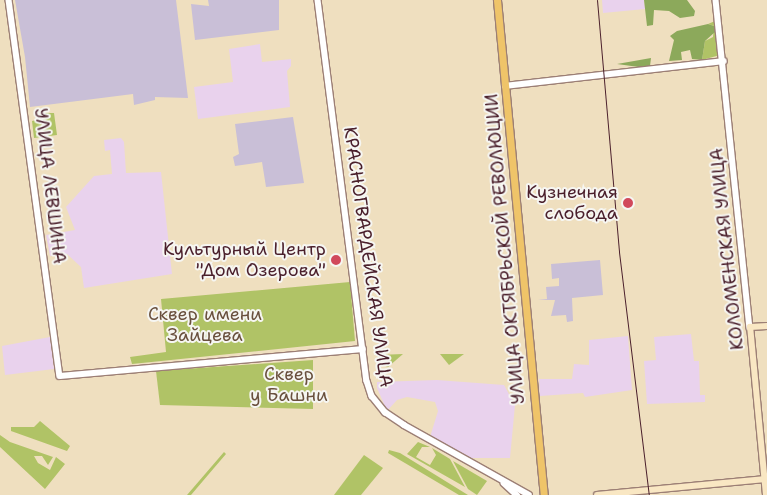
<!DOCTYPE html>
<html>
<head>
<meta charset="utf-8">
<style>
  body { margin:0 }
  #map { position:relative; width:767px; height:495px; overflow:hidden; background:#efdfbf; font-family:"Shantell Sans",sans-serif }
  div>[style] { position:absolute }
  [style*='--x'] { left:calc(var(--x)*1px); top:calc(var(--y)*1px); width:calc(var(--w)*1px); rotate:calc(var(--a)*1deg) }
  .built>* { inset:0; background:#e9d2ed }
  .industrial>* { inset:0; background:#c9bfd7 }
  .green>* { inset:0; background:#b0c366 }
  .forest>* { inset:0; background:#8ca95b }
  .roads { filter:drop-shadow(1px 0 #9c7f75) drop-shadow(-1px 0 #9c7f75) drop-shadow(0 1px #9c7f75) drop-shadow(0 -1px #9c7f75) }
  .tertiary>* { height:5.5px; margin:-2.75px; padding:0 2.75px; transform-origin:2.75px; border-radius:2.75px; background:#fff }
  .secondary>* { height:6px; margin:-3px; padding:0 3px; transform-origin:3px; border-radius:3px; background:#f9e7c3 }
  .primary>* { height:7px; margin:-3.5px; padding:0 3.5px; transform-origin:3.5px; border-radius:3.5px; background:#efc469 }
  .tram>* { height:1px; margin:-0.5px; padding:0 0.5px; transform-origin:0.5px; border-radius:0.5px; background:#4a1f2b }
  .dots>* { width:14px; height:14px; translate:-50% -50%; box-sizing:border-box; border:2px solid #f6f6f2; border-radius:50% }
  span { translate:-50% -50%; white-space:nowrap; text-align:center; line-height:1.15; -webkit-text-stroke:4px #f6f6f2; paint-order:stroke }
  .street-label { font-size:18px; color:#4a1f2b }
  .poi-label { font-size:18px; color:#4a1f2b }
  .right { translate:-100% -50%; text-align:right }
  .park-label { font-size:18px; color:#69503d }
</style>
</head>
<body>
<div id="map">
  <div class="built">
    <i style="clip-path:polygon(602px 0,644px 0,645px 9px,603px 13px)"></i>
    <i style="clip-path:polygon(260px 44px,262px 62px,291px 59px,291px 66px,287px 71px,290px 107px,198px 119px,194px 87px,233px 82px,229px 49px)"></i>
    <i style="clip-path:polygon(121px 138px,124px 142px,126px 173px,161px 172px,172px 274px,84px 288px,81px 267px,67px 254px,50px 256px,46px 235px,75px 230px,66px 207px,94px 176px,112px 174px,110px 150px,105px 151px,104px 140px)"></i>
    <i style="clip-path:polygon(691px 334px,694px 361px,699px 361px,700px 395px,705px 395px,705px 402px,647px 404px,644px 361px,656px 360px,654px 337px)"></i>
    <i style="clip-path:polygon(628px 336px,632px 390px,585px 397px,583px 393px,540px 396px,539px 379px,572px 379px,574px 364px,589px 365px,589px 340px)"></i>
    <i style="clip-path:polygon(50px 337px,54px 369px,5px 375px,2px 346px)"></i>
    <i style="clip-path:polygon(437px 380px,504px 385px,515px 405px,510px 458px,471px 458px,430px 437px,438px 411px,435px 402px,407px 397px,397px 400px,387px 411px,377px 388px,377px 382px)"></i>
  </div>
  <div class="industrial">
    <i style="clip-path:polygon(15px 0,176px 0,188px 98px,155px 97px,155px 100px,134px 105px,133px 94px,30px 107px,25px 57px)"></i>
    <i style="clip-path:polygon(208px 0,279px 0,279px 30px,195px 40px,191px 4px,209px 6px)"></i>
    <i style="clip-path:polygon(293px 117px,304px 183px,266px 187px,262px 162px,235px 166px,233px 157px,239px 154px,235px 124px)"></i>
    <i style="clip-path:polygon(600px 260px,603px 295px,572px 298px,573px 321px,567px 322px,566px 315px,551px 316px,555px 300px,538px 300px,547px 299px,546px 287px,559px 286px,559px 278px,552px 279px,551px 264px)"></i>
  </div>
  <div class="green">
    <i style="clip-path:polygon(715px 21px,720px 55px,702px 60px,705px 41px,713px 37px,714px 26px,708px 24px)"></i>
    <i style="clip-path:polygon(43px 113px,54px 113px,57px 135px,34px 138px,32px 121px,41px 119px)"></i>
    <i style="clip-path:polygon(350px 282px,355px 341px,132px 364px,130px 357px,166px 352px,161px 299px)"></i>
    <i style="clip-path:polygon(403px 354px,388px 367px,378px 363px,378px 355px)"></i>
    <i style="clip-path:polygon(440px 354px,464px 354px,449px 365px)"></i>
    <i style="clip-path:polygon(313px 360px,313px 409px,160px 405px,156px 371px)"></i>
    <i style="clip-path:polygon(40px 421px,70px 446px,67px 451px,11px 431px,11px 427px,34px 427px)"></i>
    <i style="clip-path:polygon(0 435px,10px 442px,53px 457px,48px 465px,42px 456px,34px 456px,38px 463px,50px 470px,56px 457px,65px 464px,45px 489px,0 447px)"></i>
    <i style="clip-path:polygon(418px 442px,430px 447px,422px 447px,416px 457px,430px 465px,436px 455px,432px 448px,450px 459px,465px 487px,407px 454px)"></i>
    <i style="clip-path:polygon(389px 450px,400px 453px,468px 495px,459px 495px,388px 453px)"></i>
    <i style="clip-path:polygon(224px 452px,226px 454px,214px 468px,191px 495px,187px 495px)"></i>
    <i style="clip-path:polygon(364px 455px,383px 468px,361px 495px,334px 495px)"></i>
    <i style="clip-path:polygon(453px 461px,487px 481px,477px 495px,468px 489px)"></i>
  </div>
  <div class="forest">
    <i style="clip-path:polygon(644px 0,687px 0,695px 11px,694px 16px,680px 18px,669px 11px,654px 10px,653px 25px,647px 26px)"></i>
    <i style="clip-path:polygon(708px 24px,714px 26px,715px 32px,705px 41px,702px 60px,692px 59px,690px 50px,681px 52px,682px 60px,669px 61px,674px 40px,670px 36px,677px 31px)"></i>
    <i style="clip-path:polygon(651px 58px,650px 66px,646px 68px,617px 64px)"></i>
  </div>
  <div class="roads">
    <div class="tertiary">
      <i style="--x:9;--y:0;--w:379;--a:82.3"></i>
      <i style="--x:60;--y:376;--w:304;--a:-5.1"></i>
      <i style="--x:318;--y:0;--w:384;--a:82.7"></i>
      <i style="--x:367;--y:381;--w:16;--a:72"></i>
      <i style="--x:372;--y:396;--w:21;--a:51"></i>
      <i style="--x:385;--y:412;--w:23;--a:34"></i>
      <i style="--x:404;--y:425;--w:143;--a:29.2"></i>
      <i style="--x:716;--y:0;--w:329;--a:84.1"></i>
      <i style="--x:505;--y:86;--w:220;--a:-6.5"></i>
      <i style="--x:504;--y:483;--w:18;--a:43"></i>
    </div>
    <div class="secondary">
      <i style="--x:597;--y:495;--w:169;--a:-5.4"></i>
      <i style="--x:766;--y:495;--w:169;--a:-95.4"></i>
      <i style="--x:750;--y:327;--w:17;--a:-3"></i>
    </div>
    <div class="primary">
      <i style="--x:497;--y:0;--w:497;--a:84.6"></i>
    </div>
  </div>
  <div class="tram">
    <i style="--x:597;--y:0;--w:253;--a:85"></i>
    <i style="--x:619;--y:252;--w:245;--a:83"></i>
  </div>
  <div class="dots">
    <i style="left:628px;top:203px;background:#d1495b"></i>
    <i style="left:336px;top:260px;background:#d1495b"></i>
  </div>
  <div class="street-label">
    <span style="left:50px;top:186px;rotate:83deg">УЛИЦА ЛЕВШИНА</span>
    <span style="left:505px;top:249px;rotate:-95deg">УЛИЦА ОКТЯБРЬСКОЙ РЕВОЛЮЦИИ</span>
    <span style="left:727px;top:249px;rotate:-96deg">КОЛОМЕНСКАЯ УЛИЦА</span>
    <span style="left:368px;top:257px;rotate:82deg">КРАСНОГВАРДЕЙСКАЯ УЛИЦА</span>
  </div>
  <div class="poi-label">
    <span class="right" style="left:618px;top:203px">Кузнечная<br>слобода</span>
    <span class="right" style="left:326px;top:260px">Культурный Центр<br>"Дом Озерова"</span>
  </div>
  <div class="park-label">
    <span style="left:205px;top:325px">Сквер имени<br>Зайцева</span>
    <span style="left:289px;top:385px">Сквер<br>у Башни</span>
  </div>
</div>
</body>
</html>
